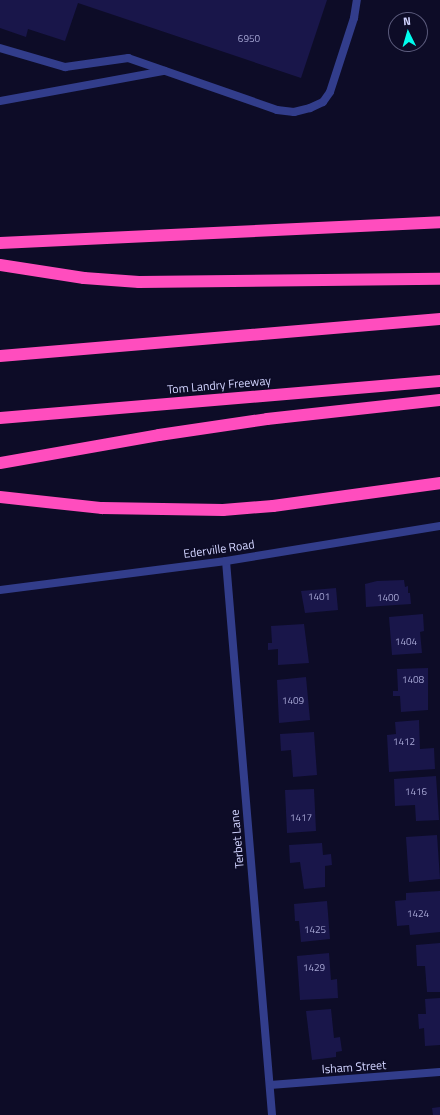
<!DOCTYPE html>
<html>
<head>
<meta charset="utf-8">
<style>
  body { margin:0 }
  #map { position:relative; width:440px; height:1115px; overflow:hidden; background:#0d0c27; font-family:"Titillium Web",sans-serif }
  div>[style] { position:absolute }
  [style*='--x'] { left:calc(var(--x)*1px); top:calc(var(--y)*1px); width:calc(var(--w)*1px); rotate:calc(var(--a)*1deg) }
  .building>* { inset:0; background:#19164a }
  .service>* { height:8px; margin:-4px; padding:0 4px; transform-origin:4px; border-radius:4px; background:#323d8b }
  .minor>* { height:8px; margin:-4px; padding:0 4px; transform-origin:4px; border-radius:4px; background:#323d8b }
  .tertiary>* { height:8px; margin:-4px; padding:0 4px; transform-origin:4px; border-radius:4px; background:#323d8b }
  .motorway>* { height:12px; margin:-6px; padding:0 6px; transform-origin:6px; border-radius:6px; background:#ff4dbe }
  span { translate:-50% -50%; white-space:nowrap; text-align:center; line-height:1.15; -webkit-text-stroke:3px #0d0c27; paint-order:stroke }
  .number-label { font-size:10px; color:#a4a4d2 }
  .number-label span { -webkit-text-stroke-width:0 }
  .street-label { font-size:12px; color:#d2d4ff }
  .north { position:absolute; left:388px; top:12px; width:40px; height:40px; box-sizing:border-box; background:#0d0c27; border:1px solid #5c5c7d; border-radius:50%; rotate:355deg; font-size:11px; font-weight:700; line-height:16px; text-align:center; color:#d2d4ff }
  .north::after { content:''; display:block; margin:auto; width:14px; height:18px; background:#00fdee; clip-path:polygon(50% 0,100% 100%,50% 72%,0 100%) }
</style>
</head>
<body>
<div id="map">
  <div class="building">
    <i style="clip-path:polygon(0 0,327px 0,301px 78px,78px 3px,65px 41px,28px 29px,26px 37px,0 28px)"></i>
    <i style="clip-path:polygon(404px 580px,405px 587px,408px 586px,408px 593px,410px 593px,411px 604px,366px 607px,365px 584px,377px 581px)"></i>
    <i style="clip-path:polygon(336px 588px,338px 610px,305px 613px,301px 591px)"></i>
    <i style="clip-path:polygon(423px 614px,424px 631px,420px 632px,422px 653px,392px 655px,389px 617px)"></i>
    <i style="clip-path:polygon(304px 624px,309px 663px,278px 665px,278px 649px,268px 650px,268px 643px,272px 643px,271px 626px)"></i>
    <i style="clip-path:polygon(428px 668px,428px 710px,401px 712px,400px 696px,393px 696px,393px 691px,398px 691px,397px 669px)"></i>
    <i style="clip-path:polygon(306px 677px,310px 720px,279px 723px,277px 680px)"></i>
    <i style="clip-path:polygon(419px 720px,420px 749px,434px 748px,435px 769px,389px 772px,387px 735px,396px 734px,395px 722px)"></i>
    <i style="clip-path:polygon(314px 732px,317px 775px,293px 777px,291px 750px,281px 751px,280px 734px)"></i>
    <i style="clip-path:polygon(436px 776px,439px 820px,416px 821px,415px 805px,395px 806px,394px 779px)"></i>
    <i style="clip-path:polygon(314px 789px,316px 831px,287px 833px,285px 790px)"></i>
    <i style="clip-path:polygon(437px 835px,440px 879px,409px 882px,406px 837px)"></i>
    <i style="clip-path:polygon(322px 843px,323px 855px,331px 854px,332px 865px,325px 866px,325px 887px,304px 889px,300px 862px,290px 863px,289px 845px)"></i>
    <i style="clip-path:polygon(440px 891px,440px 932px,410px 935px,409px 925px,397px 926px,395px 901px,406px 900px,406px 893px)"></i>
    <i style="clip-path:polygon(327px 901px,330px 939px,301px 942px,299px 921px,295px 921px,294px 904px)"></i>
    <i style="clip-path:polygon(440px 943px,440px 992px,427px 992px,425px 966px,417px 966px,416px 945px)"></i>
    <i style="clip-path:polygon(329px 953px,331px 980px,337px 979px,338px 998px,300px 1000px,297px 956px)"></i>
    <i style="clip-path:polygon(440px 998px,440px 1045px,425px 1046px,424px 1028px,419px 1029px,418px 1014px,426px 1014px,425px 999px)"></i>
    <i style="clip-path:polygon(331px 1009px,334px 1038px,340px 1037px,342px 1051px,336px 1052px,336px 1057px,312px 1060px,306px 1011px)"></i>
    <i style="clip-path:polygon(440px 1107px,440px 1115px,433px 1115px,432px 1108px)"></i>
  </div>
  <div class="service">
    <i style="--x:0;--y:48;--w:68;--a:16.3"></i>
    <i style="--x:65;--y:67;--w:64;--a:-8.1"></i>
    <i style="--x:128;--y:58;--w:158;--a:19.2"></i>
    <i style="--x:277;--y:110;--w:17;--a:7"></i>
    <i style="--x:294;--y:112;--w:16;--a:-14"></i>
    <i style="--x:310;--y:108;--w:14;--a:-25"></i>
    <i style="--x:323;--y:102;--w:12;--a:-55"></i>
    <i style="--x:330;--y:92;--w:78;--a:-72"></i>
    <i style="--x:354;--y:18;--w:18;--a:-81"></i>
    <i style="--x:0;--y:101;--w:167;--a:-10.4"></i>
  </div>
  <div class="minor">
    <i style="--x:226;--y:561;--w:556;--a:85.25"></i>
    <i style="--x:270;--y:1085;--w:170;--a:-4.4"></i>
  </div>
  <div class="tertiary">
    <i style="--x:0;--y:590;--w:228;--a:-7.3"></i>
    <i style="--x:226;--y:561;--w:217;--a:-9.3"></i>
  </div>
  <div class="motorway">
    <i style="--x:0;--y:243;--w:441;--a:-2.7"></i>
    <i style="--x:0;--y:265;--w:85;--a:8.8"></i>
    <i style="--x:84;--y:278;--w:55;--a:4.2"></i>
    <i style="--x:139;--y:282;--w:301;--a:-0.6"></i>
    <i style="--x:0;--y:356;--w:442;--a:-4.8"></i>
    <i style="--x:0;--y:418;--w:442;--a:-4.8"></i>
    <i style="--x:0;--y:463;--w:161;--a:-10"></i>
    <i style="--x:159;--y:435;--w:109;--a:-8.4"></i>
    <i style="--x:267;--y:419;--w:174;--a:-6.3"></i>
    <i style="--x:0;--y:497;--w:103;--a:6.2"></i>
    <i style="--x:102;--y:508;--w:121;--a:0.9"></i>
    <i style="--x:223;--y:510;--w:50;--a:-4.6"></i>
    <i style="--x:273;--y:506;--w:169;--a:-7.8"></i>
  </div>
  <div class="number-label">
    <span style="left:249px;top:39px">6950</span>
    <span style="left:319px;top:597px">1401</span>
    <span style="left:388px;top:598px">1400</span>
    <span style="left:406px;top:642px">1404</span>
    <span style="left:413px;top:680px">1408</span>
    <span style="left:293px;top:701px">1409</span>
    <span style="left:404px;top:742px">1412</span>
    <span style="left:416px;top:792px">1416</span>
    <span style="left:301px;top:818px">1417</span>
    <span style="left:418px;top:914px">1424</span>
    <span style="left:315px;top:930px">1425</span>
    <span style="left:314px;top:968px">1429</span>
  </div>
  <div class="street-label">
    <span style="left:219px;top:385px;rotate:-5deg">Tom Landry Freeway</span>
    <span style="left:219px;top:549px;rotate:-8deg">Ederville Road</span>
    <span style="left:237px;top:839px;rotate:-95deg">Terbet Lane</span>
    <span style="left:354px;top:1067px;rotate:-4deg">Isham Street</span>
  </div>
  <div class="north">N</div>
</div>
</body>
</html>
